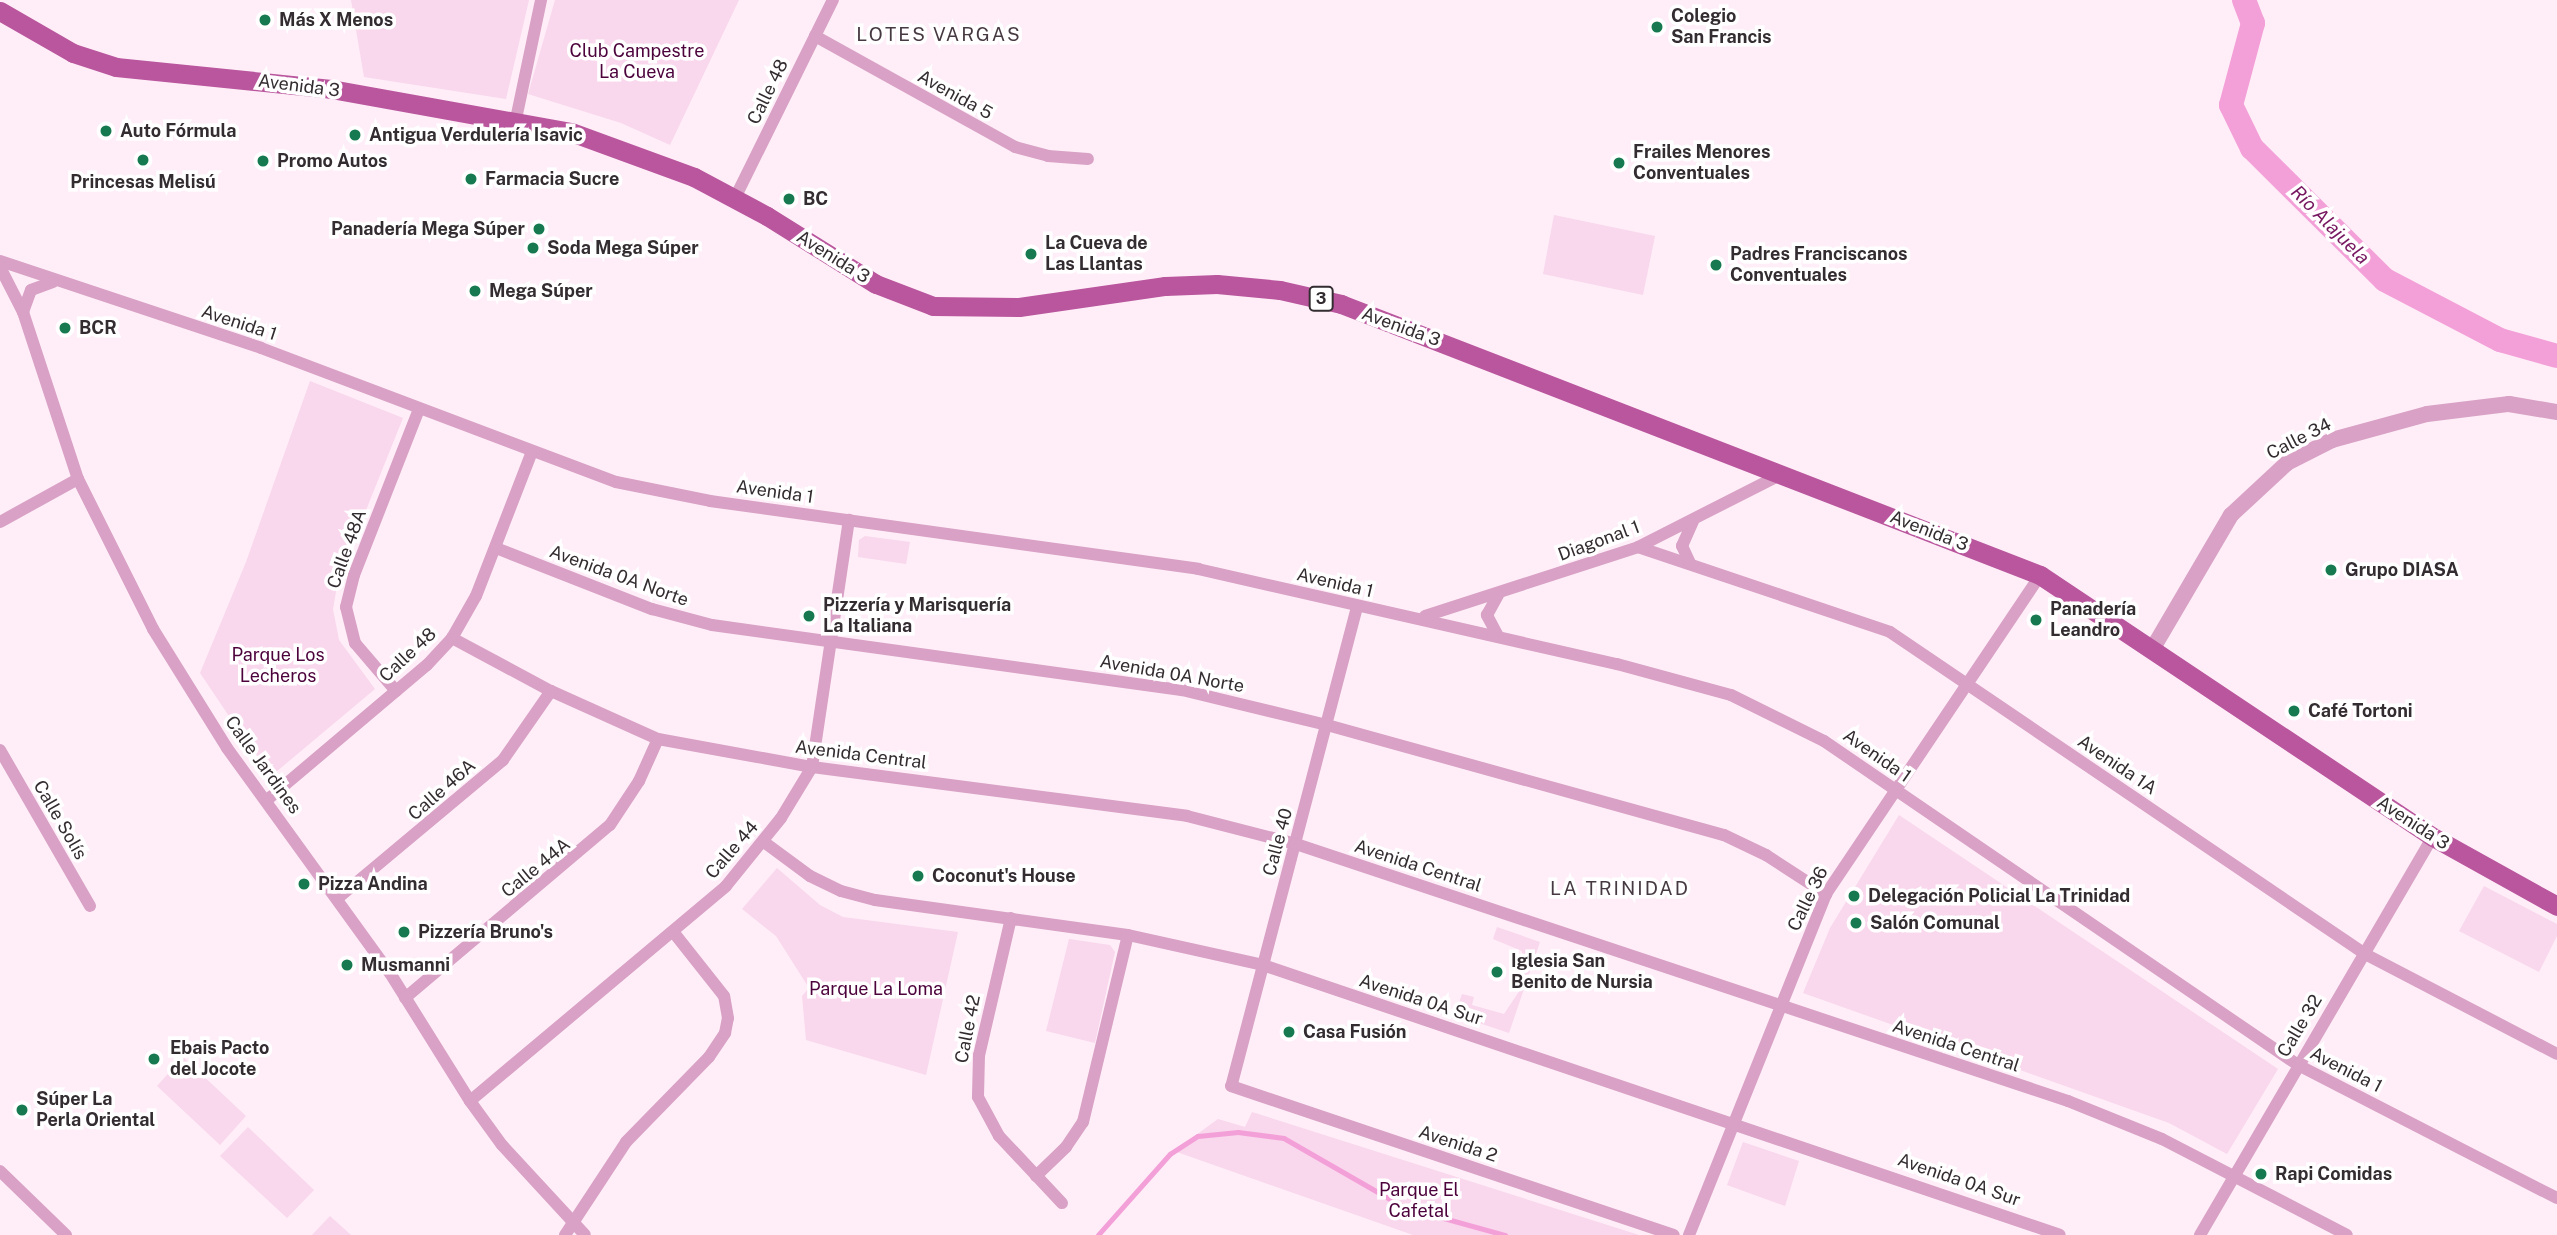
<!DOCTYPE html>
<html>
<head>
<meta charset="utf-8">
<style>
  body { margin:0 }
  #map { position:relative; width:2557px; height:1235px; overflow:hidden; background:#ffeef8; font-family:"Public Sans",sans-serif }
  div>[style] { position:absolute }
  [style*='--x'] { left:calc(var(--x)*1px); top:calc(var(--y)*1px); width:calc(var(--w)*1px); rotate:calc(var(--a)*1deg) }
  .green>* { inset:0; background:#f9d7ed }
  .stream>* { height:4.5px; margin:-2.25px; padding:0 2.25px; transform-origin:2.25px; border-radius:2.25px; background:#f3a0d8 }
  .river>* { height:24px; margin:-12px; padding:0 12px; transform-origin:12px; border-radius:12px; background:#f3a0d8 }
  .minor>* { height:12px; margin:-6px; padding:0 6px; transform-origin:6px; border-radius:6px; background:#d8a1c5 }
  .tertiary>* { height:16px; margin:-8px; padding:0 8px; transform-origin:8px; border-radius:8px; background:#d8a1c5 }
  .primary>* { height:19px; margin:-9.5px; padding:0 9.5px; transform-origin:9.5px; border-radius:9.5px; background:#b9569d }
  .dots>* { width:19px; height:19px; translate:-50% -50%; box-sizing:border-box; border:4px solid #fff; border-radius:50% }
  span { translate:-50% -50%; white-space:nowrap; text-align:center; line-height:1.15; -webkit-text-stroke:7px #fff; paint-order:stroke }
  .shield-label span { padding:2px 5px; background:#fff; border:2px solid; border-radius:5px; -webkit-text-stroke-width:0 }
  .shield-label { font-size:16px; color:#332c30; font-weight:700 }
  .poi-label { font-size:18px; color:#332c30; font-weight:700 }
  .left { translate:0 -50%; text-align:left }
  .right { translate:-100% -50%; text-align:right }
  .park-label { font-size:18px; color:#4c023b }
  .street-label { font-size:18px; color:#332c30 }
  .neighbourhood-label { font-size:19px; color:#463941; letter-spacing:2px }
  .water-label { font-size:19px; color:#76175f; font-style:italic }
</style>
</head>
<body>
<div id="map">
  <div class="green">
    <i style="clip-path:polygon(351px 0,529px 0,506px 99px,364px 77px)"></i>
    <i style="clip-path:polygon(555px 0,739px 0,670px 145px,621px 123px,528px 94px)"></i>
    <i style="clip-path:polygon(1554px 215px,1655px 236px,1643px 295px,1543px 274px)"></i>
    <i style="clip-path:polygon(310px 381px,403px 418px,338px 580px,333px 609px,339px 640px,375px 689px,270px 777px,200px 673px,246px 562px)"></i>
    <i style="clip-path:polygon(865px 536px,910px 542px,906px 564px,858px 557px,859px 540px)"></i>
    <i style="clip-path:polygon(1899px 815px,2278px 1069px,2227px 1154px,2169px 1123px,1803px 993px,1830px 928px)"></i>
    <i style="clip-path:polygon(777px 868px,820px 905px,843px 917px,958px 932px,926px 1075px,806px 1040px,802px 996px,809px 988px,776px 936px,742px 909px)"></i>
    <i style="clip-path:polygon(2484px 886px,2557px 924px,2557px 936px,2539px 972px,2459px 931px)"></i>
    <i style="clip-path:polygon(1497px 927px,1540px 942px,1509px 1033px,1455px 1015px,1462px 994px,1474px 997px,1472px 1005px,1504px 1014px,1524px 984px,1522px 951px,1493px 939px)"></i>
    <i style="clip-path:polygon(1069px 939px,1110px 945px,1115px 952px,1095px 1043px,1046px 1031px)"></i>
    <i style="clip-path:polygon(183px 1057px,246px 1116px,220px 1145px,157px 1086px)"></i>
    <i style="clip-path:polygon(1252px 1112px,1639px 1235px,1413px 1235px,1174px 1151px,1218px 1119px,1245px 1127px)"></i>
    <i style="clip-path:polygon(248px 1127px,314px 1190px,287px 1218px,220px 1156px)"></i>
    <i style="clip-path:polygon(1743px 1142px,1799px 1161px,1785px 1206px,1727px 1185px)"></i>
    <i style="clip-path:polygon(330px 1216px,351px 1235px,312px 1235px)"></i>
  </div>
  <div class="stream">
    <i style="--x:1098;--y:1235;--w:108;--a:-48.4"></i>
    <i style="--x:1170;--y:1154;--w:33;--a:-33"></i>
    <i style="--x:1198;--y:1136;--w:40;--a:-5.7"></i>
    <i style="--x:1238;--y:1132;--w:46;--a:7.4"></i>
    <i style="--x:1284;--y:1138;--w:138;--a:29.9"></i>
    <i style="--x:1404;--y:1207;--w:105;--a:15.5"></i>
  </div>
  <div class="river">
    <i style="--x:2244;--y:0;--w:25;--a:69"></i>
    <i style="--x:2253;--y:23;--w:85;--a:105"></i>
    <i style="--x:2231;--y:105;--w:48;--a:64"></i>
    <i style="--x:2252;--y:148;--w:187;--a:44.8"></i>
    <i style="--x:2385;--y:280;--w:130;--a:27.6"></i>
    <i style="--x:2500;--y:340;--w:59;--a:15.7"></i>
  </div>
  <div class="minor">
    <i style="--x:815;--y:36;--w:229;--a:29"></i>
    <i style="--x:1015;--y:147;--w:34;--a:15"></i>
    <i style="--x:1048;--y:156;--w:40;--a:4.3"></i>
    <i style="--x:516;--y:119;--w:122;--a:-78.1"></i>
    <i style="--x:735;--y:198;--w:221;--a:-63.7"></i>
    <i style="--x:0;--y:261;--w:275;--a:18.4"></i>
    <i style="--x:261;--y:348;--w:379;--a:20.7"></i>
    <i style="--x:616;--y:482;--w:96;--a:11.4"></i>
    <i style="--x:710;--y:501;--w:493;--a:7.9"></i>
    <i style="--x:1198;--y:569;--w:430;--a:12.8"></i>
    <i style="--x:1617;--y:664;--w:118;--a:15.2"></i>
    <i style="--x:1731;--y:695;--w:104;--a:26.3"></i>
    <i style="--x:1824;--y:741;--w:574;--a:34.35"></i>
    <i style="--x:2298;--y:1065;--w:291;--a:27.2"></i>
    <i style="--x:0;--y:267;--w:51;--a:62.9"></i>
    <i style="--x:23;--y:312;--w:176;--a:71.8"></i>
    <i style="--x:78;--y:479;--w:168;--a:63.4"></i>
    <i style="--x:153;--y:629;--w:140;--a:58.1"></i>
    <i style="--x:227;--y:748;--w:278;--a:54.1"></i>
    <i style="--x:390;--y:973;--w:151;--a:58"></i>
    <i style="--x:470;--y:1101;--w:54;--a:54"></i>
    <i style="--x:502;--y:1145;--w:122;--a:47.3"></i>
    <i style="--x:23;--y:312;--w:23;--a:-70"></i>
    <i style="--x:31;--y:290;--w:23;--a:-20"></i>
    <i style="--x:0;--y:522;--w:89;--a:-28.9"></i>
    <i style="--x:1638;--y:547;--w:266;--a:18.6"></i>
    <i style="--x:1890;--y:632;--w:574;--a:34.13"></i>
    <i style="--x:2365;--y:954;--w:216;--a:27.5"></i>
    <i style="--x:496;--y:548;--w:168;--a:21.4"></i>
    <i style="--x:652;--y:609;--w:62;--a:14.9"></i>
    <i style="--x:712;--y:625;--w:474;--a:7.9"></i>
    <i style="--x:1182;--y:690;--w:149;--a:13.6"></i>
    <i style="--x:1327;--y:725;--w:412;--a:15.5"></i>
    <i style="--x:1724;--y:835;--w:47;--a:25.5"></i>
    <i style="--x:1766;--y:855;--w:72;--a:33"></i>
    <i style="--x:1690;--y:563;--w:19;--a:-115"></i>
    <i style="--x:1682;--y:546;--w:27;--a:-66"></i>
    <i style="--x:1357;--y:607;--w:495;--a:104.7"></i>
    <i style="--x:1231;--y:1086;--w:467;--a:18.6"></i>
    <i style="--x:1425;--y:616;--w:224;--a:-17.9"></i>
    <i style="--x:1638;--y:547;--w:161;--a:-26.9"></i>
    <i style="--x:1498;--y:636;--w:24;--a:-118"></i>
    <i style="--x:1487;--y:615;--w:23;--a:-61"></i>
    <i style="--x:452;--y:638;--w:112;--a:28.2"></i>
    <i style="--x:551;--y:691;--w:117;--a:24.2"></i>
    <i style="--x:658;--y:739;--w:157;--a:10.3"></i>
    <i style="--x:812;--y:767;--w:378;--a:7.4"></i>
    <i style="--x:1187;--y:816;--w:113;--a:14.4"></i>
    <i style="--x:1296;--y:844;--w:814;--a:18.41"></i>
    <i style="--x:2068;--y:1101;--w:101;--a:22"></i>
    <i style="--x:2162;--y:1139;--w:208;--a:27.4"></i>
    <i style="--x:396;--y:691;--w:63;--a:-130.5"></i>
    <i style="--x:355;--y:643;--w:37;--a:-104"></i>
    <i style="--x:346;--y:607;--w:33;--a:-76"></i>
    <i style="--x:354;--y:575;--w:178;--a:-68.6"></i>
    <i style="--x:0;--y:750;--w:180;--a:60"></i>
    <i style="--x:267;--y:800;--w:209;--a:-40.2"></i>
    <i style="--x:427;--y:665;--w:37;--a:-47"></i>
    <i style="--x:452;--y:638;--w:48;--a:-60.3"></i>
    <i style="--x:476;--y:596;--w:152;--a:-68.8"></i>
    <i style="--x:764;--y:842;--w:57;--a:36.5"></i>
    <i style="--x:810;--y:876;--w:34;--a:26"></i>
    <i style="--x:841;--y:891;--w:35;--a:15"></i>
    <i style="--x:875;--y:900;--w:255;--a:7.9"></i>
    <i style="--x:1128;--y:935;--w:138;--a:12.5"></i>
    <i style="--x:1263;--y:965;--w:841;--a:18.71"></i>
    <i style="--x:338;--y:898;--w:215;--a:-39.9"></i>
    <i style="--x:503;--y:760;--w:84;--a:-55.2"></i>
    <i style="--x:1011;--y:918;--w:141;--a:103.1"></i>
    <i style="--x:979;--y:1055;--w:42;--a:91.4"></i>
    <i style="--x:978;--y:1097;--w:44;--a:61.7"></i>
    <i style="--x:999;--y:1136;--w:92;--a:46.8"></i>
    <i style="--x:405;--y:998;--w:268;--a:-40.2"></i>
    <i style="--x:610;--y:825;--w:53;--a:-56.6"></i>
    <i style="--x:639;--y:781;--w:46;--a:-65.7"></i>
    <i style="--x:470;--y:1101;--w:334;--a:-40"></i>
    <i style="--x:726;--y:886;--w:87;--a:-51"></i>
    <i style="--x:781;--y:818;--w:60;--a:-58.7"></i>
    <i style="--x:812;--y:767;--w:250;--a:-81.5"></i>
    <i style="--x:0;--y:1171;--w:92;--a:44.1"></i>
    <i style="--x:1036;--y:1176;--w:42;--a:-44"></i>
    <i style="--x:1066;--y:1147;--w:30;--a:-56"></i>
    <i style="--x:1083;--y:1122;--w:192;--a:-76.5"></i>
    <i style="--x:565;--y:1235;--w:111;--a:-56.7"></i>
    <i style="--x:626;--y:1142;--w:119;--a:-45.7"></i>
    <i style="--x:709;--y:1057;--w:29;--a:-56"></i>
    <i style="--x:725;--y:1033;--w:15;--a:-79"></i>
    <i style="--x:728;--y:1018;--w:22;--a:-100"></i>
    <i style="--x:724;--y:996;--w:80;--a:-128.4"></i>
    <i style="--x:1689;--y:1235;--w:367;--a:-68.1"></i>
    <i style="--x:1826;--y:894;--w:384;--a:-56.1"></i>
    <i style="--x:2200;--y:1235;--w:461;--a:-59.7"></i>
  </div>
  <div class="tertiary">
    <i style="--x:2153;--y:648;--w:154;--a:-59.6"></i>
    <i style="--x:2231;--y:515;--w:76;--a:-42.9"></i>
    <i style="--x:2287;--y:463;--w:51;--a:-27.1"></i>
    <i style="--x:2332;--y:440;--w:98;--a:-15.3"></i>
    <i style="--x:2427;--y:414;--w:83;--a:-7"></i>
    <i style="--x:2509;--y:404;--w:49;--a:9.5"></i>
  </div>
  <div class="primary">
    <i style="--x:0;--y:11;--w:84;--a:29.9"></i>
    <i style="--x:73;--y:53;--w:45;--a:18"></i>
    <i style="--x:116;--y:67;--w:216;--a:5.8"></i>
    <i style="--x:331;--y:89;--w:244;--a:10.2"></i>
    <i style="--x:571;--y:132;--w:131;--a:20.1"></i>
    <i style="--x:694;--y:177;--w:83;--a:28.1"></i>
    <i style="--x:767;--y:216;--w:128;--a:32"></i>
    <i style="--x:876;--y:284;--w:61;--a:21.1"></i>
    <i style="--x:933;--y:306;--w:86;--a:0.7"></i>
    <i style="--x:1019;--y:307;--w:148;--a:-8.2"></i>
    <i style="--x:1165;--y:286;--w:52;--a:-2.2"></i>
    <i style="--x:1217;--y:284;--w:63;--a:5.4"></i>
    <i style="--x:1280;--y:290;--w:63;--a:12.9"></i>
    <i style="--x:1341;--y:304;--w:750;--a:21.19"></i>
    <i style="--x:2040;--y:575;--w:472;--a:33.7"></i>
    <i style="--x:2433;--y:837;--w:142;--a:29.1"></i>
  </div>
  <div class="dots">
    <i style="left:265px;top:20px;background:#177950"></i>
    <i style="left:1657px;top:27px;background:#177950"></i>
    <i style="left:106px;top:131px;background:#177950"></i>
    <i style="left:355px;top:135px;background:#177950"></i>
    <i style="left:143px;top:160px;background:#177950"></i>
    <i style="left:263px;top:161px;background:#177950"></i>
    <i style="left:1619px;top:163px;background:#177950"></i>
    <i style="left:471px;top:179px;background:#177950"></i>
    <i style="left:789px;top:199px;background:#177950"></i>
    <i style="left:539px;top:229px;background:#177950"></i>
    <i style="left:533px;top:248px;background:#177950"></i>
    <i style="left:1031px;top:254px;background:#177950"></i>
    <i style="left:1716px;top:265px;background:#177950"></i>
    <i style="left:475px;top:291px;background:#177950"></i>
    <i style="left:65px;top:328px;background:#177950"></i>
    <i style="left:2331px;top:570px;background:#177950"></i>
    <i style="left:809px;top:616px;background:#177950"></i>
    <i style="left:2036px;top:620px;background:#177950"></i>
    <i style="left:2294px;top:711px;background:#177950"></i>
    <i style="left:918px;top:876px;background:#177950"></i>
    <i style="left:304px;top:884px;background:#177950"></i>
    <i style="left:1854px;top:896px;background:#177950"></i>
    <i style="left:1856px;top:923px;background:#177950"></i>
    <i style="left:404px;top:932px;background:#177950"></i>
    <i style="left:347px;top:965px;background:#177950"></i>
    <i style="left:1497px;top:972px;background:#177950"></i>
    <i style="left:1289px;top:1032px;background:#177950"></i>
    <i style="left:154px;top:1059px;background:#177950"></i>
    <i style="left:22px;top:1110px;background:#177950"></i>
    <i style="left:2261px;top:1174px;background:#177950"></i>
  </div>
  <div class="shield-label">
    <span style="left:1321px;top:299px">3</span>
  </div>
  <div class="poi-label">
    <span class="left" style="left:1671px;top:27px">Colegio<br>San Francis</span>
    <span class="left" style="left:279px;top:20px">Más X Menos</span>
    <span class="left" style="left:120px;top:131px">Auto Fórmula</span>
    <span class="left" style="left:369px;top:135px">Antigua Verdulería Isavic</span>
    <span class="left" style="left:1633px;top:163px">Frailes Menores<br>Conventuales</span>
    <span class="left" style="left:277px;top:161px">Promo Autos</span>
    <span class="left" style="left:485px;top:179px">Farmacia Sucre</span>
    <span style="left:143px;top:182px">Princesas Melisú</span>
    <span class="left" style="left:803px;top:199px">BC</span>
    <span class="right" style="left:525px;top:229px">Panadería Mega Súper</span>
    <span class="left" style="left:1045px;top:254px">La Cueva de<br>Las Llantas</span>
    <span class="left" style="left:547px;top:248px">Soda Mega Súper</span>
    <span class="left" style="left:1730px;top:265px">Padres Franciscanos<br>Conventuales</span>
    <span class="left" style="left:489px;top:291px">Mega Súper</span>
    <span class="left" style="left:79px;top:328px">BCR</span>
    <span class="left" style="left:2345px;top:570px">Grupo DIASA</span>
    <span class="left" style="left:823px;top:616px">Pizzería y Marisquería<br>La Italiana</span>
    <span class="left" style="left:2050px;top:620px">Panadería<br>Leandro</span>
    <span class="left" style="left:2308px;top:711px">Café Tortoni</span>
    <span class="left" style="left:932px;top:876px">Coconut's House</span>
    <span class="left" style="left:318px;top:884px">Pizza Andina</span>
    <span class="left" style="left:1868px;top:896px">Delegación Policial La Trinidad</span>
    <span class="left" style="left:1870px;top:923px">Salón Comunal</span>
    <span class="left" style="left:418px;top:932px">Pizzería Bruno's</span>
    <span class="left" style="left:1511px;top:972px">Iglesia San<br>Benito de Nursia</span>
    <span class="left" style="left:361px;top:965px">Musmanni</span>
    <span class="left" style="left:1303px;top:1032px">Casa Fusión</span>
    <span class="left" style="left:170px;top:1059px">Ebais Pacto<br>del Jocote</span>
    <span class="left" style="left:36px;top:1110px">Súper La<br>Perla Oriental</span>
    <span class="left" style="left:2275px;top:1174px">Rapi Comidas</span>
  </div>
  <div class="park-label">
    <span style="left:637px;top:62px">Club Campestre<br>La Cueva</span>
    <span style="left:278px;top:666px">Parque Los<br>Lecheros</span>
    <span style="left:876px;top:989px">Parque La Loma</span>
    <span style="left:1419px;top:1201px">Parque El<br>Cafetal</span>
  </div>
  <div class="street-label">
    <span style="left:299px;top:86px;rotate:7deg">Avenida 3</span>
    <span style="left:768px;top:92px;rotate:-64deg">Calle 48</span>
    <span style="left:955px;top:95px;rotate:29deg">Avenida 5</span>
    <span style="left:833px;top:257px;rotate:32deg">Avenida 3</span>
    <span style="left:239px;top:323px;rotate:18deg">Avenida 1</span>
    <span style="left:1401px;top:327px;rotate:20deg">Avenida 3</span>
    <span style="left:2299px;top:439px;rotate:-27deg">Calle 34</span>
    <span style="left:775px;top:492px;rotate:8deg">Avenida 1</span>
    <span style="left:1929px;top:531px;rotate:21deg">Avenida 3</span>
    <span style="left:1599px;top:541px;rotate:-20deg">Diagonal 1</span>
    <span style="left:347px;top:549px;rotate:-70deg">Calle 48A</span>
    <span style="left:619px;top:576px;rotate:20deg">Avenida 0A Norte</span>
    <span style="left:1335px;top:583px;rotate:13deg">Avenida 1</span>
    <span style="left:408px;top:655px;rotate:-43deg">Calle 48</span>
    <span style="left:1172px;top:674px;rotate:10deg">Avenida 0A Norte</span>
    <span style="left:861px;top:755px;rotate:7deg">Avenida Central</span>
    <span style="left:1877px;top:756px;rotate:35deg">Avenida 1</span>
    <span style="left:263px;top:765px;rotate:54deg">Calle Jardines</span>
    <span style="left:2117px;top:765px;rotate:34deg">Avenida 1A</span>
    <span style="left:442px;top:790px;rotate:-41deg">Calle 46A</span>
    <span style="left:60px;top:820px;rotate:60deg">Calle Solís</span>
    <span style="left:2413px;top:823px;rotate:33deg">Avenida 3</span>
    <span style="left:1278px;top:842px;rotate:-75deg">Calle 40</span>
    <span style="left:732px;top:850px;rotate:-49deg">Calle 44</span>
    <span style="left:1418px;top:866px;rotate:18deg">Avenida Central</span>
    <span style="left:536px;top:868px;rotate:-39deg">Calle 44A</span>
    <span style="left:1808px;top:899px;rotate:-64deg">Calle 36</span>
    <span style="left:1421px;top:1000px;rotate:18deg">Avenida 0A Sur</span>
    <span style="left:2300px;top:1026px;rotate:-59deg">Calle 32</span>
    <span style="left:968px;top:1029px;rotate:-79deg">Calle 42</span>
    <span style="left:1956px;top:1046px;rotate:18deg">Avenida Central</span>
    <span style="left:2346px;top:1070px;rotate:27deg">Avenida 1</span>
    <span style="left:1458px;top:1144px;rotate:18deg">Avenida 2</span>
    <span style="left:1959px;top:1180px;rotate:19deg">Avenida 0A Sur</span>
  </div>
  <div class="neighbourhood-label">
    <span style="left:939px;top:35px">LOTES VARGAS</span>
    <span style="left:1620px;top:889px">LA TRINIDAD</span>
  </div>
  <div class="water-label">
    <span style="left:2330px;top:225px;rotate:45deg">Río Alajuela</span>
  </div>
</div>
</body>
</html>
